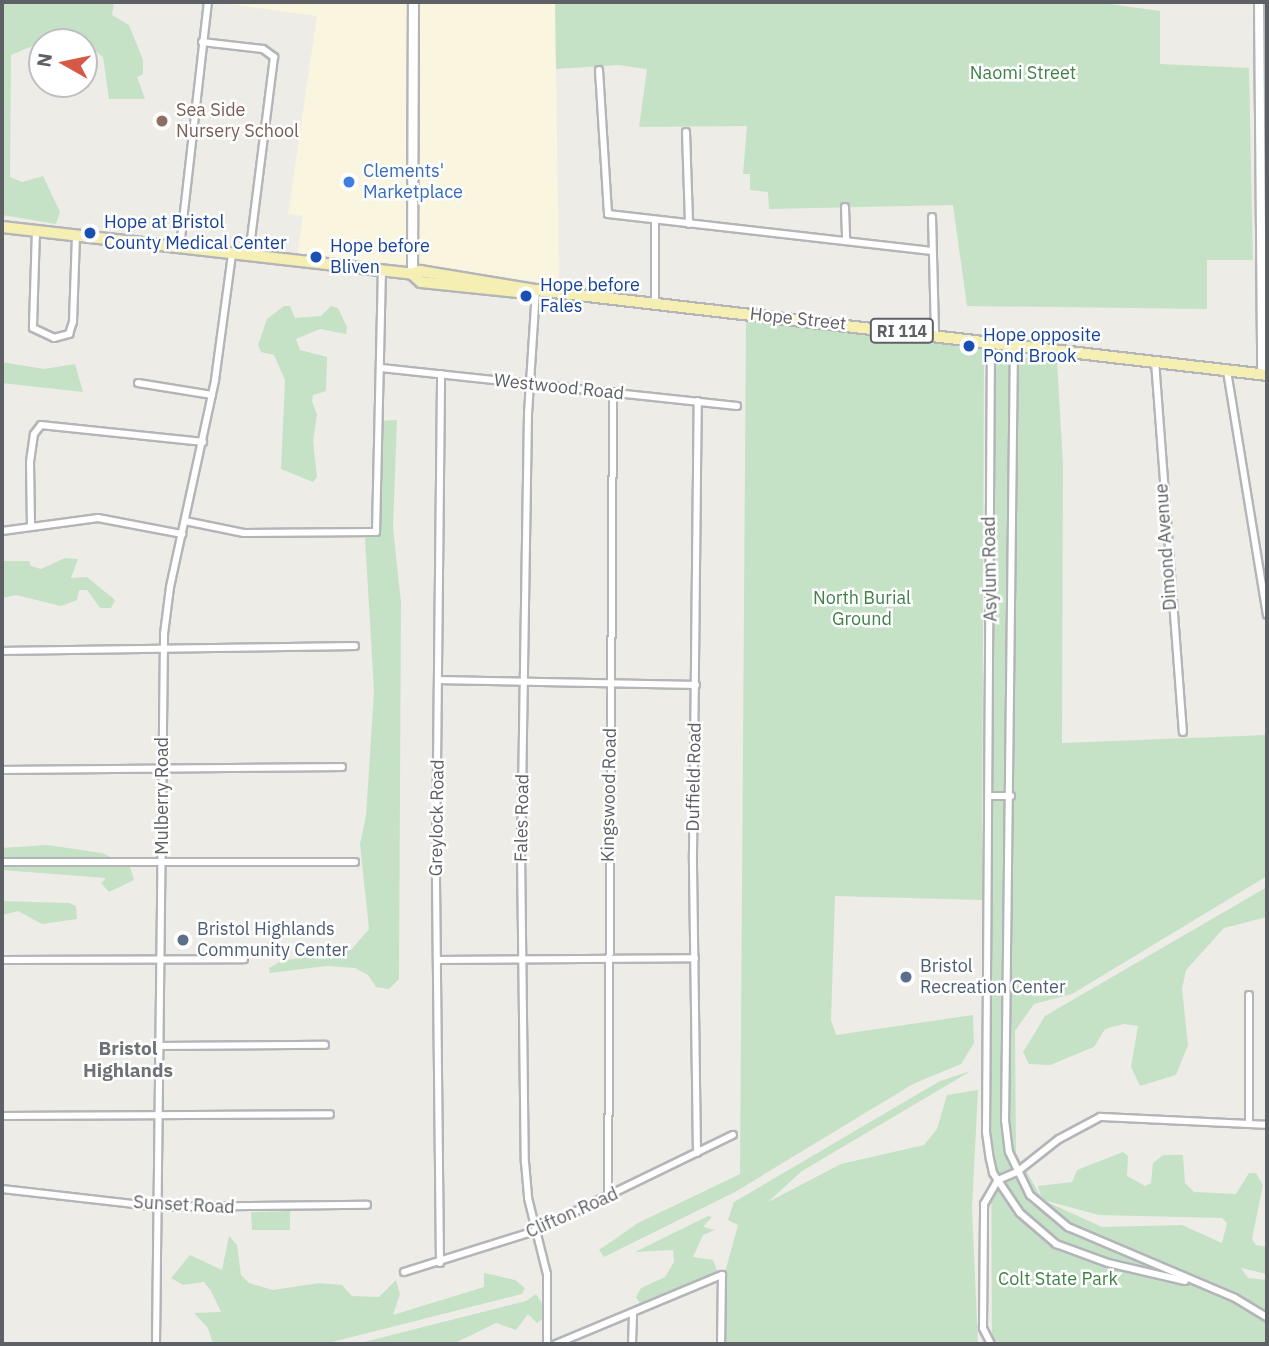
<!DOCTYPE html>
<html>
<head>
<meta charset="utf-8">
<style>
  body { margin:0 }
  #map { position:relative; width:1269px; height:1346px; overflow:hidden; background:#eeece6; font-family:"IBM Plex Sans",sans-serif }
  div>[style] { position:absolute }
  [style*='--x'] { left:calc(var(--x)*1px); top:calc(var(--y)*1px); width:calc(var(--w)*1px); rotate:calc(var(--a)*1deg) }
  .commercial>* { inset:0; background:#faf5df }
  .green>* { inset:0; background:#c5e2c7 }
  .roads { filter:drop-shadow(2px 0 #b3b5b9) drop-shadow(-2px 0 #b3b5b9) drop-shadow(0 2px #b3b5b9) drop-shadow(0 -2px #b3b5b9) }
  .minor>* { height:6px; margin:-3px; padding:0 3px; transform-origin:3px; border-radius:3px; background:#fff }
  .tertiary>* { height:8px; margin:-4px; padding:0 4px; transform-origin:4px; border-radius:4px; background:#fff }
  .secondary>* { height:9px; margin:-4.5px; padding:0 4.5px; transform-origin:4.5px; border-radius:4.5px; background:#fff }
  .primary>* { height:10px; margin:-5px; padding:0 5px; transform-origin:5px; border-radius:5px; background:#f5efb3 }
  .dots>* { width:19px; height:19px; translate:-50% -50%; box-sizing:border-box; border:4px solid #fff; border-radius:50% }
  span { translate:-50% -50%; white-space:nowrap; text-align:center; line-height:1.15; -webkit-text-stroke:5px #fff; paint-order:stroke }
  .shield-label span { padding:2px 5px; background:#fff; border:2px solid; border-radius:5px; -webkit-text-stroke-width:0 }
  .shield-label { font-size:16px; color:#5d6064; font-weight:700 }
  .park-label { font-size:18px; color:#408147 }
  .education-label { font-size:18px; color:#785e54 }
  .left { translate:0 -50%; text-align:left }
  .shop-label { font-size:18px; color:#366cbe }
  .transit-label { font-size:18px; color:#164399 }
  .street-label { font-size:18px; color:#5d6064 }
  .service-label { font-size:18px; color:#4e5e75 }
  .neighbourhood-label { font-size:19px; color:#6e7276; font-weight:700 }
  .frame { position:absolute; inset:0; border:4px solid #5d6064; pointer-events:none }
  .north { position:absolute; left:28px; top:28px; width:70px; height:70px; box-sizing:border-box; background:#fff; border:2px solid #bebfc1; border-radius:50%; rotate:279deg; font-size:19px; font-weight:700; line-height:28px; text-align:center; color:#5d6064 }
  .north::after { content:''; display:block; margin:auto; width:24px; height:32px; background:#d55945; clip-path:polygon(50% 0,100% 100%,50% 72%,0 100%) }
</style>
</head>
<body>
<div id="map">
  <div class="commercial">
    <i style="clip-path:polygon(555px 2px,559px 285px,424px 266px,297px 256px,303px 216px,288px 214px,317px 16px,214px 2px)"></i>
  </div>
  <div class="green">
    <i style="clip-path:polygon(2px 2px,114px 2px,112px 15px,129px 25px,143px 60px,143px 74px,137px 77px,145px 99px,109px 99px,103px 57px,84px 42px,42px 42px,11px 55px,10px 177px,22px 182px,43px 176px,60px 212px,56px 224px,2px 215px)"></i>
    <i style="clip-path:polygon(555px 2px,1095px 2px,1160px 11px,1160px 64px,1249px 68px,1253px 260px,1207px 260px,1207px 309px,967px 306px,953px 205px,769px 209px,768px 192px,750px 190px,750px 174px,743px 174px,747px 126px,639px 127px,647px 69px,618px 65px,556px 69px)"></i>
    <i style="clip-path:polygon(284px 306px,290px 306px,295px 318px,321px 316px,331px 306px,338px 308px,347px 327px,346px 334px,320px 329px,296px 339px,300px 350px,327px 357px,326px 391px,313px 395px,312px 401px,317px 415px,313px 441px,317px 477px,313px 482px,281px 469px,285px 380px,274px 355px,261px 352px,258px 345px,267px 319px)"></i>
    <i style="clip-path:polygon(746px 319px,984px 349px,982px 900px,835px 896px,831px 1020px,836px 1035px,973px 1015px,974px 1043px,961px 1064px,913px 1084px,735px 1192px,604px 1257px,599px 1250px,638px 1223px,740px 1174px)"></i>
    <i style="clip-path:polygon(evenodd,987px 353px,1057px 361px,1063px 464px,1062px 743px,1267px 735px,1267px 876px,1072px 994px,1034px 1004px,1015px 1031px,1016px 1153px,1041px 1197px,1038px 1186px,1072px 1182px,1077px 1170px,1123px 1152px,1128px 1156px,1127px 1176px,1145px 1186px,1151px 1183px,1153px 1163px,1163px 1155px,1183px 1155px,1185px 1183px,1194px 1192px,1236px 1194px,1249px 1173px,1256px 1173px,1263px 1185px,1252px 1239px,1256px 1245px,1267px 1247px,1267px 1274px,1241px 1268px,1248px 1278px,1267px 1280px,1267px 1344px,992px 1344px,987px 353px,1043px 1200px,1099px 1215px,1222px 1218px,1227px 1223px,1222px 1243px,1182px 1225px,1102px 1227px,1043px 1200px)"></i>
    <i style="clip-path:polygon(2px 362px,44px 369px,75px 364px,83px 392px,2px 383px)"></i>
    <i style="clip-path:polygon(397px 420px,393px 528px,401px 602px,399px 979px,389px 989px,376px 987px,368px 975px,355px 968px,327px 966px,270px 973px,269px 968px,281px 961px,351px 950px,369px 929px,360px 844px,366px 816px,374px 691px,365px 538px,380px 535px,382px 421px)"></i>
    <i style="clip-path:polygon(65px 558px,78px 559px,71px 578px,87px 577px,115px 600px,111px 608px,100px 608px,87px 590px,79px 590px,77px 600px,61px 606px,16px 595px,2px 598px,2px 561px,29px 561px,31px 566px,41px 569px)"></i>
    <i style="clip-path:polygon(47px 845px,102px 853px,130px 867px,134px 880px,109px 892px,101px 883px,106px 878px,2px 870px,2px 848px)"></i>
    <i style="clip-path:polygon(1267px 887px,1267px 917px,1224px 928px,1186px 970px,1182px 989px,1188px 1045px,1176px 1075px,1140px 1086px,1131px 1067px,1138px 1026px,1124px 1024px,1105px 1029px,1094px 1047px,1050px 1065px,1029px 1064px,1023px 1052px,1045px 1016px)"></i>
    <i style="clip-path:polygon(2px 901px,69px 903px,76px 906px,77px 919px,42px 924px,18px 911px,2px 915px)"></i>
    <i style="clip-path:polygon(971px 1071px,802px 1171px,768px 1202px,841px 1164px,924px 1145px,937px 1129px,947px 1095px,978px 1090px,972px 1208px,978px 1344px,724px 1344px,724px 1276px,738px 1225px,728px 1220px,734px 1202px,940px 1081px)"></i>
    <i style="clip-path:polygon(290px 1211px,290px 1230px,252px 1230px,251px 1212px)"></i>
    <i style="clip-path:polygon(708px 1216px,712px 1217px,703px 1227px,715px 1230px,703px 1235px,693px 1257px,713px 1260px,719px 1275px,640px 1303px,636px 1297px,641px 1288px,665px 1277px,674px 1262px,673px 1250px,635px 1252px)"></i>
    <i style="clip-path:polygon(229px 1236px,237px 1245px,241px 1275px,249px 1283px,273px 1290px,319px 1283px,342px 1285px,352px 1296px,379px 1297px,396px 1280px,400px 1294px,393px 1315px,484px 1287px,484px 1273px,515px 1280px,525px 1288px,522px 1294px,324px 1344px,213px 1344px,208px 1328px,194px 1313px,221px 1312px,211px 1291px,204px 1282px,183px 1285px,171px 1278px,190px 1255px,222px 1270px)"></i>
    <i style="clip-path:polygon(536px 1294px,543px 1305px,542px 1319px,537px 1323px,528px 1314px,516px 1330px,496px 1323px,453px 1344px,356px 1344px,526px 1301px)"></i>
  </div>
  <div class="roads">
    <div class="minor">
      <i style="--x:202;--y:42;--w:61;--a:6.5"></i>
      <i style="--x:263;--y:49;--w:14;--a:36"></i>
      <i style="--x:274;--y:57;--w:201;--a:97.2"></i>
      <i style="--x:599;--y:70;--w:144;--a:86.4"></i>
      <i style="--x:608;--y:214;--w:326;--a:6.5"></i>
      <i style="--x:686;--y:132;--w:92;--a:88.1"></i>
      <i style="--x:845;--y:207;--w:34;--a:88"></i>
      <i style="--x:932;--y:217;--w:118;--a:88.5"></i>
      <i style="--x:36;--y:230;--w:98;--a:91.8"></i>
      <i style="--x:33;--y:328;--w:23;--a:25"></i>
      <i style="--x:54;--y:338;--w:16;--a:-15"></i>
      <i style="--x:69;--y:334;--w:13;--a:-72"></i>
      <i style="--x:73;--y:322;--w:87;--a:-88"></i>
      <i style="--x:180;--y:247;--w:247;--a:-83.5"></i>
      <i style="--x:536;--y:290;--w:124;--a:93.7"></i>
      <i style="--x:528;--y:414;--w:439;--a:90.9"></i>
      <i style="--x:521;--y:853;--w:309;--a:89.3"></i>
      <i style="--x:525;--y:1162;--w:36;--a:85"></i>
      <i style="--x:528;--y:1198;--w:78;--a:76"></i>
      <i style="--x:547;--y:1274;--w:70;--a:90"></i>
      <i style="--x:655;--y:303;--w:82;--a:-90"></i>
      <i style="--x:991;--y:341;--w:791;--a:90.36"></i>
      <i style="--x:986;--y:1132;--w:27;--a:82"></i>
      <i style="--x:990;--y:1159;--w:14;--a:78"></i>
      <i style="--x:993;--y:1173;--w:48;--a:56"></i>
      <i style="--x:1020;--y:1213;--w:48;--a:40.7"></i>
      <i style="--x:1056;--y:1244;--w:55;--a:20.1"></i>
      <i style="--x:1108;--y:1263;--w:79;--a:13.2"></i>
      <i style="--x:1014;--y:344;--w:776;--a:90.66"></i>
      <i style="--x:1005;--y:1120;--w:32;--a:83"></i>
      <i style="--x:1009;--y:1152;--w:48;--a:64"></i>
      <i style="--x:1030;--y:1195;--w:50;--a:40.1"></i>
      <i style="--x:1068;--y:1227;--w:181;--a:23"></i>
      <i style="--x:1235;--y:1298;--w:37;--a:31"></i>
      <i style="--x:1155;--y:361;--w:372;--a:85.7"></i>
      <i style="--x:381;--y:368;--w:358;--a:6.1"></i>
      <i style="--x:1227;--y:371;--w:247;--a:80.7"></i>
      <i style="--x:138;--y:383;--w:75;--a:9.2"></i>
      <i style="--x:185;--y:521;--w:60;--a:11.5"></i>
      <i style="--x:244;--y:533;--w:132;--a:-0.4"></i>
      <i style="--x:376;--y:532;--w:261;--a:-88.7"></i>
      <i style="--x:31;--y:526;--w:64;--a:-90.9"></i>
      <i style="--x:30;--y:462;--w:28;--a:-82"></i>
      <i style="--x:34;--y:434;--w:11;--a:-52"></i>
      <i style="--x:41;--y:425;--w:163;--a:6"></i>
      <i style="--x:2;--y:531;--w:97;--a:-7.7"></i>
      <i style="--x:98;--y:518;--w:86;--a:10.8"></i>
      <i style="--x:2;--y:651;--w:353;--a:-0.8"></i>
      <i style="--x:439;--y:680;--w:257;--a:1.1"></i>
      <i style="--x:2;--y:770;--w:340;--a:-0.5"></i>
      <i style="--x:990;--y:796;--w:21;--a:0"></i>
      <i style="--x:2;--y:862;--w:353;--a:0"></i>
      <i style="--x:2;--y:960;--w:242;--a:-0.2"></i>
      <i style="--x:437;--y:960;--w:258;--a:-0.4"></i>
      <i style="--x:1249;--y:995;--w:129;--a:90"></i>
      <i style="--x:162;--y:1046;--w:163;--a:-0.4"></i>
      <i style="--x:2;--y:1116;--w:328;--a:-0.3"></i>
      <i style="--x:697;--y:1153;--w:299;--a:-90.8"></i>
      <i style="--x:693;--y:854;--w:453;--a:-89.4"></i>
      <i style="--x:2;--y:1189;--w:158;--a:6.5"></i>
      <i style="--x:159;--y:1207;--w:208;--a:-0.6"></i>
      <i style="--x:608;--y:1197;--w:805;--a:-89.64"></i>
      <i style="--x:440;--y:1263;--w:403;--a:-90.6"></i>
      <i style="--x:436;--y:860;--w:486;--a:-89.4"></i>
      <i style="--x:404;--y:1272;--w:137;--a:-17.4"></i>
      <i style="--x:535;--y:1231;--w:220;--a:-25.9"></i>
      <i style="--x:156;--y:1344;--w:710;--a:-89.35"></i>
      <i style="--x:164;--y:634;--w:47;--a:-82.7"></i>
      <i style="--x:170;--y:587;--w:212;--a:-77.7"></i>
      <i style="--x:215;--y:380;--w:127;--a:-82.3"></i>
      <i style="--x:556;--y:1344;--w:180;--a:-22.6"></i>
      <i style="--x:722;--y:1275;--w:69;--a:90.8"></i>
      <i style="--x:632;--y:1344;--w:30;--a:-88"></i>
      <i style="--x:991;--y:1344;--w:18;--a:-117"></i>
      <i style="--x:983;--y:1328;--w:124;--a:-89.5"></i>
      <i style="--x:984;--y:1204;--w:28;--a:-60"></i>
      <i style="--x:998;--y:1180;--w:21;--a:-23"></i>
      <i style="--x:1017;--y:1172;--w:53;--a:-38.2"></i>
      <i style="--x:1059;--y:1139;--w:47;--a:-28.2"></i>
      <i style="--x:1100;--y:1117;--w:167;--a:2.7"></i>
    </div>
    <div class="tertiary">
      <i style="--x:1259;--y:2;--w:373;--a:89.5"></i>
    </div>
    <div class="secondary">
      <i style="--x:412;--y:274;--w:272;--a:-89.8"></i>
    </div>
    <div class="primary">
      <i style="--x:2;--y:227;--w:413;--a:6.5"></i>
      <i style="--x:412;--y:274;--w:9;--a:-21"></i>
      <i style="--x:420;--y:271;--w:118;--a:9.3"></i>
      <i style="--x:536;--y:290;--w:736;--a:6.63"></i>
      <i style="--x:412;--y:274;--w:12;--a:42"></i>
      <i style="--x:421;--y:282;--w:107;--a:5.9"></i>
      <i style="--x:527;--y:293;--w:9;--a:-18"></i>
    </div>
  </div>
  <div class="dots">
    <i style="left:162px;top:121px;background:#8d6e63"></i>
    <i style="left:349px;top:182px;background:#3f7fe0"></i>
    <i style="left:90px;top:233px;background:#1a4fb4"></i>
    <i style="left:316px;top:257px;background:#1a4fb4"></i>
    <i style="left:526px;top:296px;background:#1a4fb4"></i>
    <i style="left:969px;top:346px;background:#1a4fb4"></i>
    <i style="left:183px;top:940px;background:#5c6f8a"></i>
    <i style="left:906px;top:977px;background:#5c6f8a"></i>
  </div>
  <div class="shield-label">
    <span style="left:902px;top:331px">RI 114</span>
  </div>
  <div class="park-label">
    <span style="left:1023px;top:73px">Naomi Street</span>
    <span style="left:862px;top:609px">North Burial<br>Ground</span>
    <span style="left:1058px;top:1279px">Colt State Park</span>
  </div>
  <div class="education-label">
    <span class="left" style="left:176px;top:121px">Sea Side<br>Nursery School</span>
  </div>
  <div class="shop-label">
    <span class="left" style="left:363px;top:182px">Clements'<br>Marketplace</span>
  </div>
  <div class="transit-label">
    <span class="left" style="left:104px;top:233px">Hope at Bristol<br>County Medical Center</span>
    <span class="left" style="left:330px;top:257px">Hope before<br>Bliven</span>
    <span class="left" style="left:540px;top:296px">Hope before<br>Fales</span>
    <span class="left" style="left:983px;top:346px">Hope opposite<br>Pond Brook</span>
  </div>
  <div class="street-label">
    <span style="left:798px;top:319px;rotate:6deg">Hope Street</span>
    <span style="left:559px;top:387px;rotate:6deg">Westwood Road</span>
    <span style="left:1166px;top:547px;rotate:-94deg">Dimond Avenue</span>
    <span style="left:990px;top:569px;rotate:-91deg">Asylum Road</span>
    <span style="left:694px;top:777px;rotate:-89deg">Duffield Road</span>
    <span style="left:609px;top:795px;rotate:-89deg">Kingswood Road</span>
    <span style="left:162px;top:796px;rotate:-90deg">Mulberry Road</span>
    <span style="left:437px;top:818px;rotate:-89deg">Greylock Road</span>
    <span style="left:522px;top:818px;rotate:-89deg">Fales Road</span>
    <span style="left:184px;top:1205px;rotate:3deg">Sunset Road</span>
    <span style="left:572px;top:1213px;rotate:-24deg">Clifton Road</span>
  </div>
  <div class="service-label">
    <span class="left" style="left:197px;top:940px">Bristol Highlands<br>Community Center</span>
    <span class="left" style="left:920px;top:977px">Bristol<br>Recreation Center</span>
  </div>
  <div class="neighbourhood-label">
    <span style="left:128px;top:1060px">Bristol<br>Highlands</span>
  </div>
  <div class="frame"></div>
  <div class="north">N</div>
</div>
</body>
</html>
